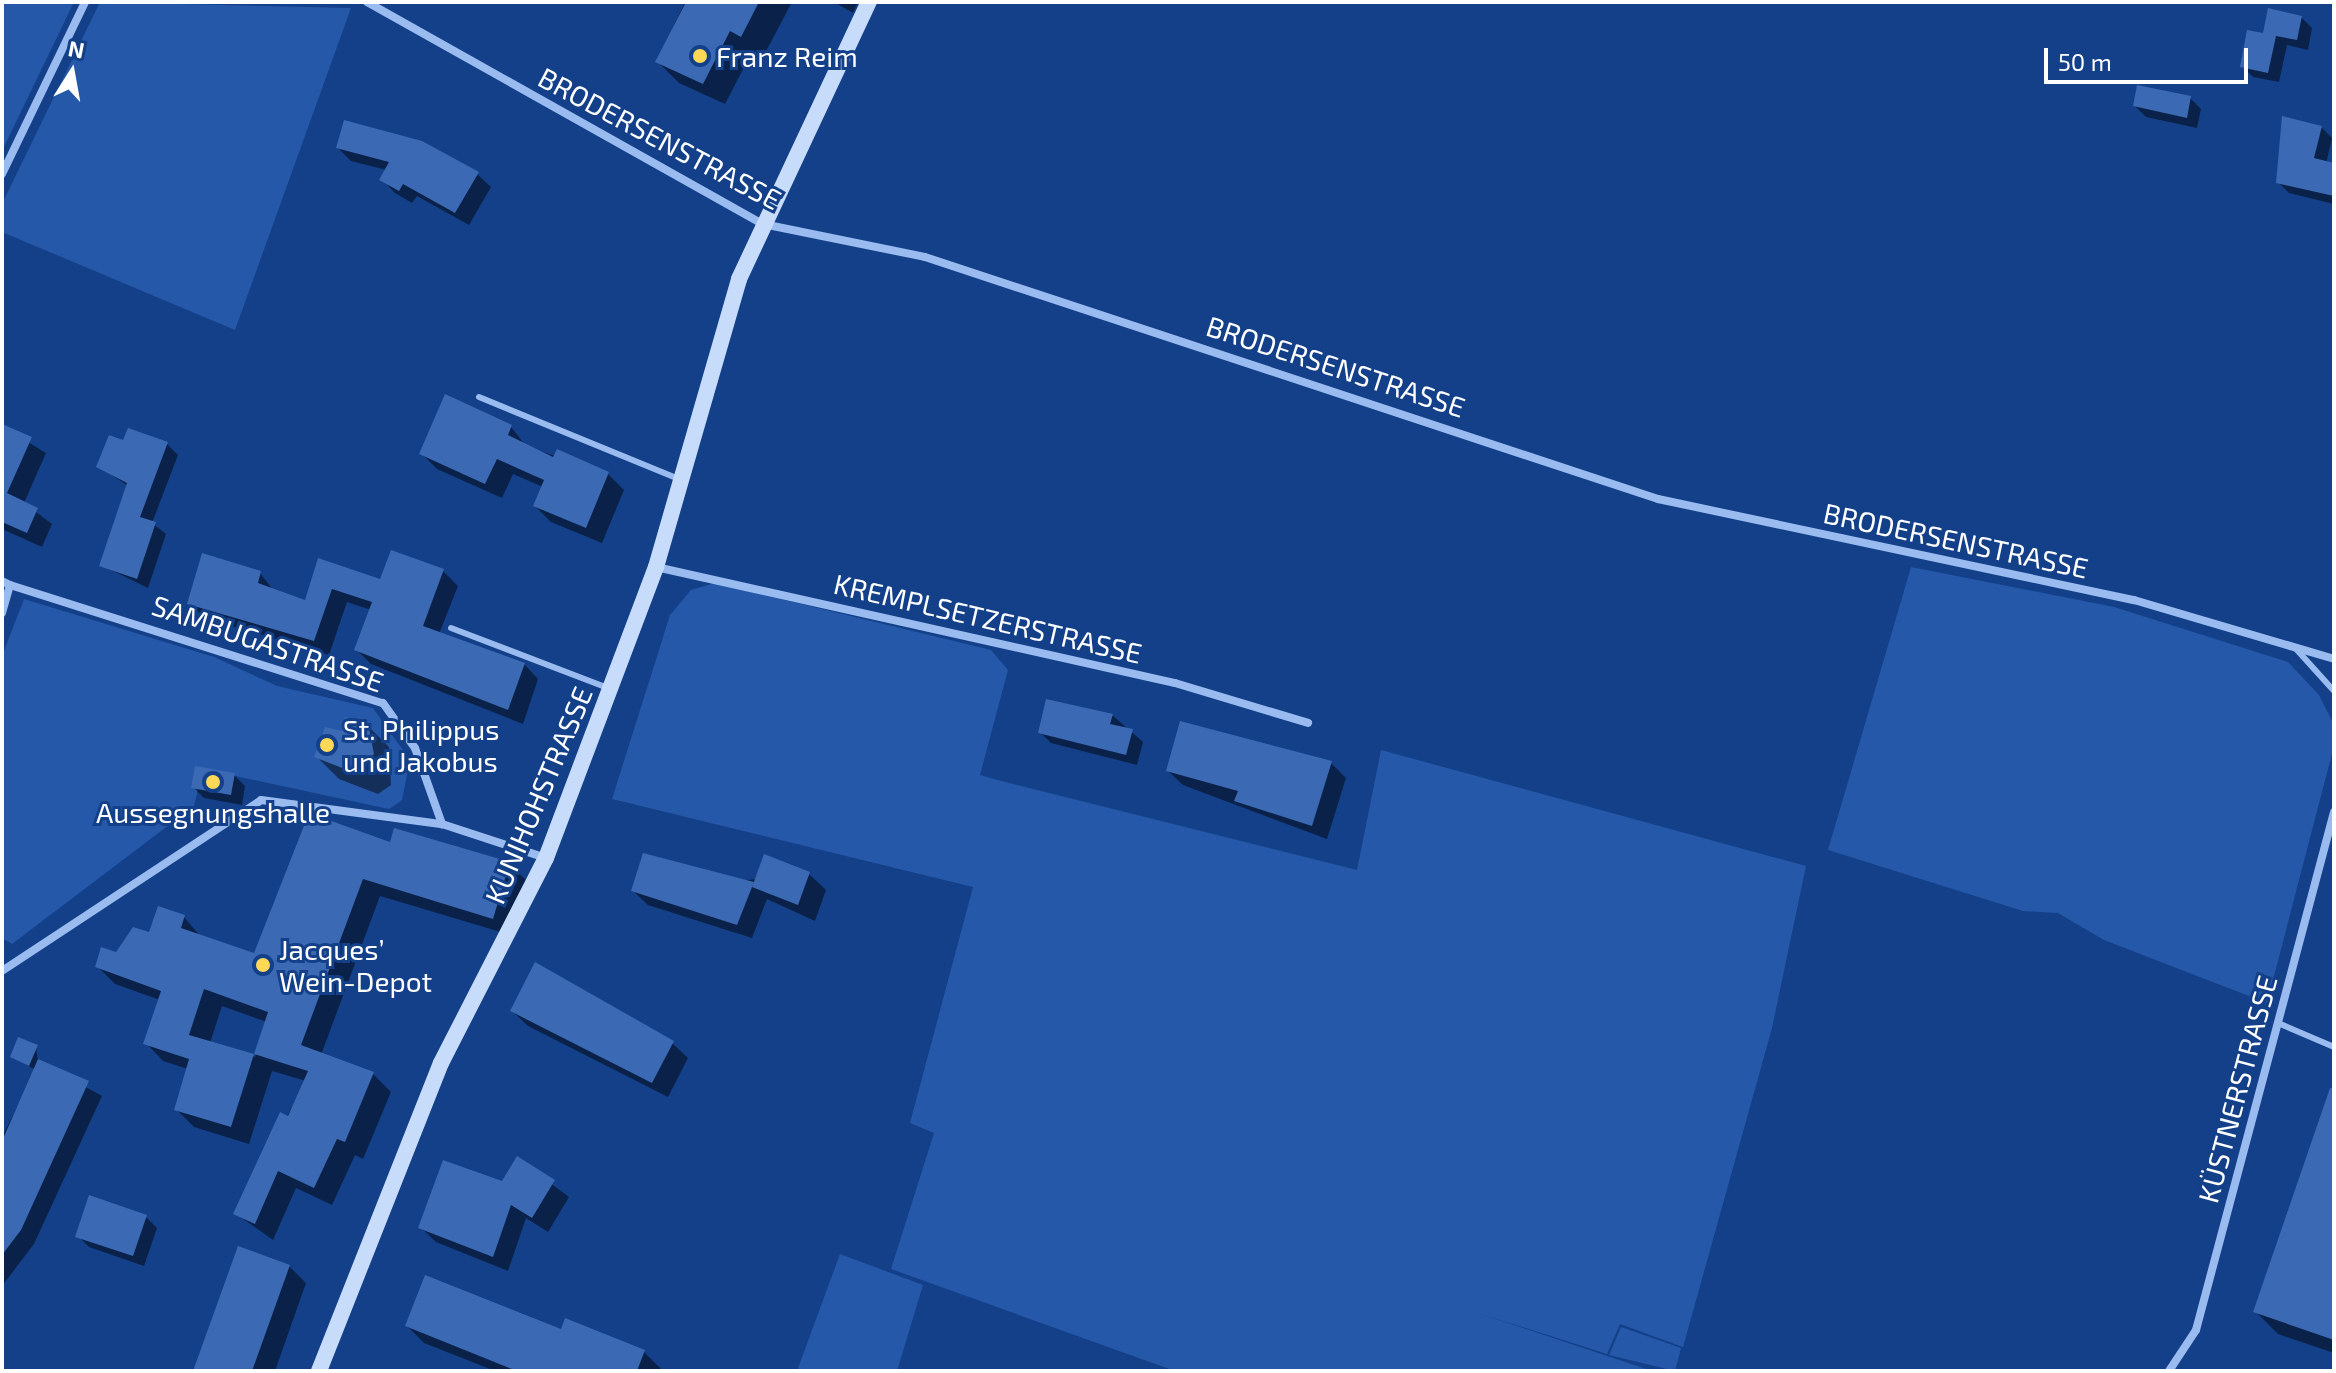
<!DOCTYPE html>
<html>
<head>
<meta charset="utf-8">
<style>
  body { margin:0 }
  #map { position:relative; width:2336px; height:1373px; overflow:hidden; background:#134089; font-family:"Exo 2",sans-serif }
  div>[style] { position:absolute }
  [style*='--x'] { left:calc(var(--x)*1px); top:calc(var(--y)*1px); width:calc(var(--w)*1px); rotate:calc(var(--a)*1deg) }
  .green>* { inset:0; background:#2558a9 }
  .shadow>* { inset:0; background:#0007 }
  .building>* { inset:0; background:#3b69b3 }
  .lane>* { height:6px; margin:-3px; padding:0 3px; transform-origin:3px; border-radius:3px; background:#99bbf0 }
  .street>* { height:8px; margin:-4px; padding:0 4px; transform-origin:4px; border-radius:4px; background:#99bbf0 }
  .secondary>* { height:16px; margin:-8px; padding:0 8px; transform-origin:8px; border-radius:8px; background:#c7dbfb }
  .dots>* { width:22px; height:22px; translate:-50% -50%; box-sizing:border-box; border:4px solid #134089; border-radius:50% }
  span { translate:-50% -50%; white-space:nowrap; text-align:center; line-height:1.15; -webkit-text-stroke:6px #134089; paint-order:stroke }
  .poi-label { font-size:28px; color:#fff }
  .left { translate:0 -50%; text-align:left }
  .street-label { font-size:28px; color:#fff }
  .frame { position:absolute; inset:0; border:4px solid #fff; pointer-events:none }
  .north { position:absolute; left:32px; top:32px; width:80px; height:80px; -webkit-text-stroke:6px #134089; paint-order:stroke; rotate:11deg; font-size:22px; font-weight:700; line-height:32px; text-align:center; color:#fff }
  .north::after { content:''; display:block; margin:auto; width:28px; height:36px; background:#fff; clip-path:polygon(50% 0,100% 100%,50% 72%,0 100%) }
  .scale { position:absolute; left:2044px; top:48px; width:204px; height:36px; box-sizing:border-box; border:4px solid #fff; border-top:0; padding-left:10px; font-size:24px; line-height:28px; white-space:nowrap; color:#fff; -webkit-text-stroke:6px #134089; paint-order:stroke }
</style>
</head>
<body>
<div id="map">
  <div class="green">
    <i style="clip-path:polygon(2px 2px,74px 2px,2px 151px)"></i>
    <i style="clip-path:polygon(100px 2px,351px 8px,235px 330px,2px 232px,2px 204px)"></i>
    <i style="clip-path:polygon(1911px 567px,2114px 607px,2288px 662px,2319px 695px,2334px 725px,2334px 746px,2267px 1003px,2104px 940px,2058px 913px,2023px 911px,1828px 850px)"></i>
    <i style="clip-path:polygon(715px 583px,991px 650px,1008px 670px,980px 775px,1005px 782px,1357px 870px,1381px 750px,1806px 866px,1772px 1028px,1683px 1347px,1620px 1324px,1607px 1354px,1478px 1313px,1652px 1371px,1175px 1371px,891px 1269px,934px 1133px,910px 1123px,973px 887px,612px 799px,670px 615px,691px 590px)"></i>
    <i style="clip-path:polygon(24px 599px,214px 657px,277px 686px,373px 708px,410px 760px,402px 800px,389px 809px,235px 776px,198px 789px,194px 806px,12px 944px,2px 938px,2px 656px)"></i>
    <i style="clip-path:polygon(840px 1254px,923px 1285px,897px 1371px,797px 1371px)"></i>
    <i style="clip-path:polygon(1621px 1327px,1681px 1348px,1675px 1371px,1609px 1355px)"></i>
  </div>
  <div class="shadow">
    <i style="clip-path:polygon(685px 2px,792px 2px,763px 57px,752px 52px,725px 104px,679px 83px,657px 61px)"></i>
    <i style="clip-path:polygon(834px 2px,858px 2px,853px 13px)"></i>
    <i style="clip-path:polygon(2301px 17px,2312px 28px,2308px 50px,2287px 45px,2279px 82px,2253px 77px,2242px 66px,2264px 35px)"></i>
    <i style="clip-path:polygon(2190px 98px,2201px 109px,2197px 128px,2146px 117px,2135px 106px)"></i>
    <i style="clip-path:polygon(2321px 127px,2332px 138px,2326px 164px,2334px 166px,2334px 204px,2289px 193px,2278px 182px)"></i>
    <i style="clip-path:polygon(338px 148px,477px 174px,491px 187px,469px 225px,417px 196px,412px 203px,395px 193px,382px 179px,387px 170px,351px 161px)"></i>
    <i style="clip-path:polygon(2px 426px,46px 453px,24px 503px,52px 524px,42px 547px,2px 529px)"></i>
    <i style="clip-path:polygon(511px 427px,526px 446px,608px 474px,624px 490px,602px 543px,551px 522px,535px 506px,543px 487px,513px 474px,502px 498px,437px 469px,421px 453px)"></i>
    <i style="clip-path:polygon(124px 442px,167px 444px,178px 455px,152px 523px,166px 534px,148px 588px,101px 565px,128px 486px,99px 466px)"></i>
    <i style="clip-path:polygon(319px 561px,382px 581px,443px 571px,458px 586px,439px 634px,524px 664px,538px 679px,523px 724px,371px 664px,356px 649px,371px 610px,347px 602px,329px 655px,204px 618px,189px 603px,260px 573px,274px 591px,306px 602px)"></i>
    <i style="clip-path:polygon(1112px 715px,1143px 742px,1137px 765px,1051px 743px,1040px 732px)"></i>
    <i style="clip-path:polygon(1181px 723px,1331px 763px,1346px 778px,1327px 839px,1183px 785px,1168px 771px)"></i>
    <i style="clip-path:polygon(367px 725px,389px 747px,391px 785px,378px 794px,339px 779px,317px 757px)"></i>
    <i style="clip-path:polygon(234px 775px,245px 786px,242px 805px,204px 798px,193px 787px)"></i>
    <i style="clip-path:polygon(evenodd,392px 845px,509px 864px,527px 881px,511px 935px,380px 896px,321px 1055px,373px 1074px,391px 1092px,363px 1159px,355px 1155px,332px 1205px,296px 1188px,273px 1240px,235px 1213px,306px 1081px,272px 1071px,249px 1144px,194px 1127px,176px 1109px,188px 1069px,163px 1061px,146px 1043px,160px 1000px,115px 984px,97px 966px,184px 917px,201px 937px,255px 956px,392px 845px,222px 1006px,267px 1022px,255px 1057px,210px 1043px,222px 1006px)"></i>
    <i style="clip-path:polygon(809px 874px,826px 890px,815px 921px,767px 899px,752px 938px,648px 905px,633px 891px)"></i>
    <i style="clip-path:polygon(512px 1011px,672px 1043px,688px 1058px,668px 1097px,528px 1026px)"></i>
    <i style="clip-path:polygon(36px 1047px,38px 1061px,102px 1096px,34px 1244px,2px 1286px,2px 1137px,36px 1070px,12px 1057px)"></i>
    <i style="clip-path:polygon(2334px 1102px,2334px 1353px,2278px 1334px,2256px 1312px)"></i>
    <i style="clip-path:polygon(518px 1159px,569px 1197px,548px 1232px,526px 1218px,508px 1271px,436px 1242px,420px 1227px,503px 1183px)"></i>
    <i style="clip-path:polygon(146px 1217px,157px 1228px,144px 1266px,89px 1247px,78px 1236px)"></i>
    <i style="clip-path:polygon(289px 1266px,306px 1283px,275px 1371px,195px 1371px)"></i>
    <i style="clip-path:polygon(407px 1326px,562px 1331px,644px 1352px,661px 1369px,495px 1371px,424px 1343px)"></i>
  </div>
  <div class="building">
    <i style="clip-path:polygon(686px 2px,759px 2px,741px 37px,730px 31px,703px 84px,655px 62px)"></i>
    <i style="clip-path:polygon(2268px 8px,2302px 16px,2297px 40px,2276px 36px,2268px 73px,2240px 67px,2247px 30px,2263px 33px)"></i>
    <i style="clip-path:polygon(2137px 85px,2191px 96px,2187px 118px,2133px 106px)"></i>
    <i style="clip-path:polygon(2282px 116px,2322px 126px,2314px 158px,2334px 163px,2334px 196px,2276px 183px)"></i>
    <i style="clip-path:polygon(344px 120px,422px 141px,479px 172px,455px 213px,403px 184px,399px 191px,379px 180px,389px 162px,336px 148px)"></i>
    <i style="clip-path:polygon(445px 394px,512px 425px,508px 435px,553px 457px,557px 449px,609px 472px,586px 528px,533px 506px,544px 480px,497px 459px,485px 484px,419px 454px)"></i>
    <i style="clip-path:polygon(2px 424px,32px 437px,7px 493px,38px 508px,27px 533px,2px 522px)"></i>
    <i style="clip-path:polygon(128px 428px,168px 442px,140px 517px,156px 522px,137px 579px,99px 566px,127px 483px,96px 467px,109px 435px,123px 440px)"></i>
    <i style="clip-path:polygon(391px 550px,444px 569px,423px 626px,525px 663px,508px 710px,354px 650px,372px 602px,332px 589px,314px 641px,187px 604px,202px 553px,261px 571px,258px 583px,305px 600px,318px 558px,380px 579px)"></i>
    <i style="clip-path:polygon(1046px 699px,1113px 714px,1110px 724px,1133px 729px,1126px 755px,1038px 733px)"></i>
    <i style="clip-path:polygon(345px 717px,368px 723px,374px 754px,355px 773px,314px 757px,325px 727px,342px 731px)"></i>
    <i style="clip-path:polygon(1180px 721px,1332px 761px,1312px 826px,1234px 801px,1238px 791px,1166px 771px)"></i>
    <i style="clip-path:polygon(195px 766px,235px 773px,231px 795px,191px 788px)"></i>
    <i style="clip-path:polygon(evenodd,309px 813px,390px 842px,394px 828px,510px 862px,493px 919px,363px 879px,301px 1045px,374px 1072px,345px 1142px,337px 1139px,314px 1188px,278px 1171px,255px 1224px,233px 1214px,280px 1112px,288px 1116px,308px 1071px,254px 1054px,231px 1127px,174px 1110px,189px 1059px,143px 1044px,161px 991px,95px 967px,101px 947px,116px 952px,133px 927px,149px 932px,158px 906px,185px 915px,181px 928px,254px 953px,309px 813px,204px 989px,268px 1012px,254px 1054px,189px 1035px,204px 989px)"></i>
    <i style="clip-path:polygon(643px 853px,754px 882px,737px 925px,631px 891px)"></i>
    <i style="clip-path:polygon(764px 854px,810px 872px,798px 905px,752px 887px)"></i>
    <i style="clip-path:polygon(535px 962px,674px 1041px,652px 1083px,510px 1011px)"></i>
    <i style="clip-path:polygon(18px 1037px,38px 1045px,29px 1066px,10px 1057px)"></i>
    <i style="clip-path:polygon(38px 1059px,89px 1081px,21px 1230px,2px 1255px,2px 1141px)"></i>
    <i style="clip-path:polygon(2330px 1088px,2334px 1089px,2334px 1340px,2253px 1312px)"></i>
    <i style="clip-path:polygon(517px 1156px,555px 1180px,532px 1218px,511px 1205px,493px 1257px,418px 1228px,443px 1160px,502px 1181px)"></i>
    <i style="clip-path:polygon(89px 1195px,147px 1215px,133px 1256px,75px 1237px)"></i>
    <i style="clip-path:polygon(238px 1246px,290px 1265px,252px 1371px,193px 1371px)"></i>
    <i style="clip-path:polygon(425px 1275px,561px 1329px,565px 1318px,645px 1350px,637px 1371px,517px 1371px,405px 1326px)"></i>
  </div>
  <div class="lane">
    <i style="--x:479;--y:397;--w:218;--a:22.3"></i>
    <i style="--x:451;--y:628;--w:168;--a:20.9"></i>
    <i style="--x:2297;--y:650;--w:55;--a:47.9"></i>
    <i style="--x:2278;--y:1023;--w:61;--a:23.2"></i>
  </div>
  <div class="street">
    <i style="--x:367;--y:2;--w:454;--a:29.3"></i>
    <i style="--x:763;--y:224;--w:165;--a:11.5"></i>
    <i style="--x:925;--y:257;--w:772;--a:18.27"></i>
    <i style="--x:1658;--y:499;--w:487;--a:12"></i>
    <i style="--x:2134;--y:600;--w:209;--a:16.4"></i>
    <i style="--x:2;--y:174;--w:191;--a:-64.2"></i>
    <i style="--x:656;--y:567;--w:532;--a:12.6"></i>
    <i style="--x:1175;--y:683;--w:139;--a:16.7"></i>
    <i style="--x:2;--y:581;--w:9;--a:27"></i>
    <i style="--x:10;--y:585;--w:29;--a:106"></i>
    <i style="--x:10;--y:585;--w:391;--a:17.6"></i>
    <i style="--x:383;--y:703;--w:55;--a:54.6"></i>
    <i style="--x:415;--y:748;--w:81;--a:70.4"></i>
    <i style="--x:2;--y:971;--w:310;--a:-33.4"></i>
    <i style="--x:261;--y:800;--w:183;--a:7.6"></i>
    <i style="--x:442;--y:824;--w:109;--a:18.1"></i>
    <i style="--x:2169;--y:1371;--w:49;--a:-56.6"></i>
    <i style="--x:2196;--y:1330;--w:536;--a:-75.08"></i>
  </div>
  <div class="secondary">
    <i style="--x:319;--y:1371;--w:331;--a:-68.4"></i>
    <i style="--x:441;--y:1063;--w:230;--a:-62.9"></i>
    <i style="--x:546;--y:858;--w:311;--a:-69.3"></i>
    <i style="--x:656;--y:567;--w:300;--a:-73.9"></i>
    <i style="--x:739;--y:279;--w:306;--a:-64.9"></i>
  </div>
  <div class="dots">
    <i style="left:700px;top:56px;background:#ffd858"></i>
    <i style="left:327px;top:745px;background:#ffd858"></i>
    <i style="left:213px;top:782px;background:#ffd858"></i>
    <i style="left:263px;top:965px;background:#ffd858"></i>
  </div>
  <div class="poi-label">
    <span class="left" style="left:716px;top:56px">Franz Reim</span>
    <span class="left" style="left:343px;top:745px">St. Philippus<br>und Jakobus</span>
    <span style="left:213px;top:812px">Aussegnungshalle</span>
    <span class="left" style="left:279px;top:965px">Jacques’<br>Wein-Depot</span>
  </div>
  <div class="street-label">
    <span style="left:660px;top:138px;rotate:28deg">BRODERSENSTRASSE</span>
    <span style="left:1336px;top:366px;rotate:18deg">BRODERSENSTRASSE</span>
    <span style="left:1956px;top:540px;rotate:12deg">BRODERSENSTRASSE</span>
    <span style="left:988px;top:618px;rotate:13deg">KREMPLSETZERSTRASSE</span>
    <span style="left:268px;top:643px;rotate:19deg">SAMBUGASTRASSE</span>
    <span style="left:538px;top:795px;rotate:-67deg">KUNIHOHSTRASSE</span>
    <span style="left:2237px;top:1089px;rotate:-75deg">KÜSTNERSTRASSE</span>
  </div>
  <div class="frame"></div>
  <div class="north">N</div>
  <div class="scale">50 m</div>
</div>
</body>
</html>
